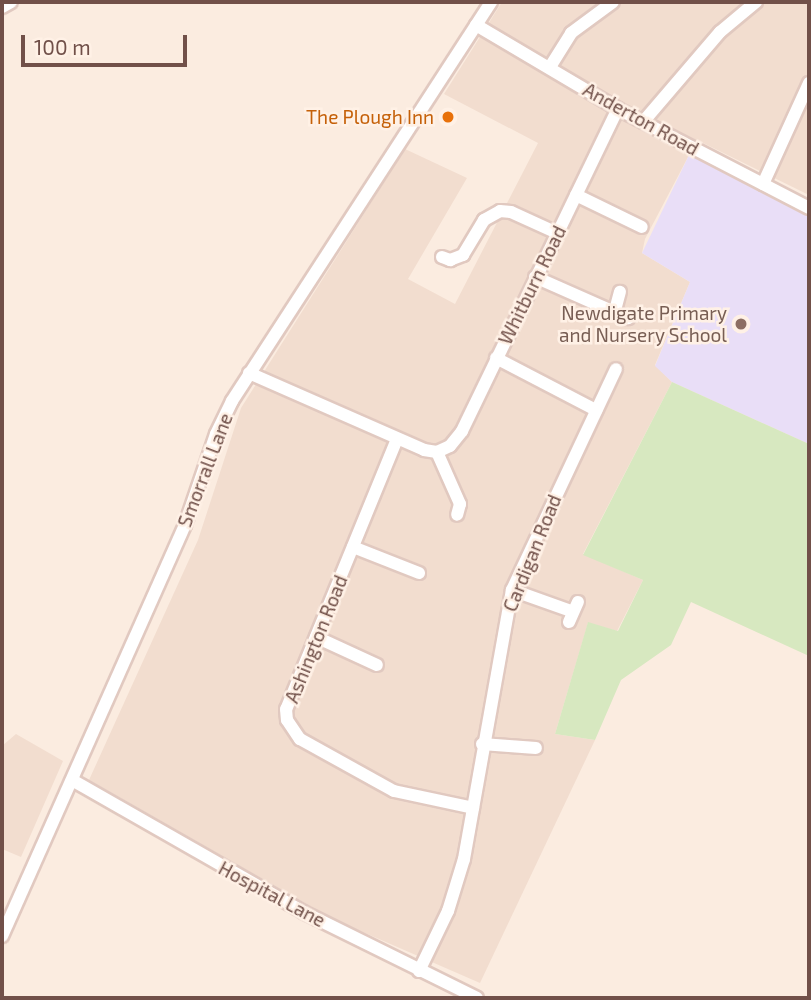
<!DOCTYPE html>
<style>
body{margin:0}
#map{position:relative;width:811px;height:1000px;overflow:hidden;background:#fbece0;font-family:"Exo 2",sans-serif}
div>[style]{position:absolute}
.residential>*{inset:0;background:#f2ddcf}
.education>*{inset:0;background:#e9def7}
.green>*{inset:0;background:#d7e8c0}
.roads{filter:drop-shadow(2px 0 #e1c9c0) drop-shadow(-2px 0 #e1c9c0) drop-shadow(0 2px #e1c9c0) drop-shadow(0 -2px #e1c9c0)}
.minor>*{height:12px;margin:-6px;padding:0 6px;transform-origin:6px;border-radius:6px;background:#fff}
.dots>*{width:19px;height:19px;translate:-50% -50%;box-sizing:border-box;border:4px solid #fff1e6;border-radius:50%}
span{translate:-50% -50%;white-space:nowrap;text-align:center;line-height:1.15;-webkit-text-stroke:5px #fff1e6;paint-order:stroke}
.food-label{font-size:19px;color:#c56008}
.right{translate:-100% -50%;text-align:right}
.street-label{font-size:19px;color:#715049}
.education-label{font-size:19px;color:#785e54}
.frame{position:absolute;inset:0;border:4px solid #715049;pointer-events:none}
.scale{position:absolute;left:21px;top:35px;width:166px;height:32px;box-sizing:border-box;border:4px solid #715049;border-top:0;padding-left:9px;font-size:21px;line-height:24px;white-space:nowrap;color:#715049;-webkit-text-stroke:5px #fff1e6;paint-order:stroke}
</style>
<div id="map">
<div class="residential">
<div style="clip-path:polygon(502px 2px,809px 2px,809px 195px,697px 140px,645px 239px,642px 253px,690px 282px,655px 365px,672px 382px,583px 554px,643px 580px,617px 631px,588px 623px,555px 734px,595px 740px,480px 983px,333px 919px,89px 780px,198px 540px,241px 408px,405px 149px,467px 178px,408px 279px,455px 304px,538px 143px,444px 94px)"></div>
<div style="clip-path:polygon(16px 734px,63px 761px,21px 857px,2px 849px,2px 746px)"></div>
</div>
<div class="education">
<div style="clip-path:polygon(689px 155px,809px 216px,809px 444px,672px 382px,655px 366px,690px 282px,642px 253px)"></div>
</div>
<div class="green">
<div style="clip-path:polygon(672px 382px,809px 444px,809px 656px,691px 602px,671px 645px,621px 680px,595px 740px,555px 734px,588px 622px,618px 631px,643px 580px,583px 555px)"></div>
</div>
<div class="roads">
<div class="minor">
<div style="left:2px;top:7px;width:10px;rotate:-29deg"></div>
<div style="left:476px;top:25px;width:165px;rotate:30.6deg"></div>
<div style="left:618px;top:109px;width:215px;rotate:27.4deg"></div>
<div style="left:550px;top:67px;width:40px;rotate:-58deg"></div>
<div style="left:571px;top:33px;width:52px;rotate:-36.4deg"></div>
<div style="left:643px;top:122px;width:118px;rotate:-49.5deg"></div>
<div style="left:720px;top:32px;width:47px;rotate:-39.8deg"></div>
<div style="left:763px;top:184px;width:111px;rotate:-65.5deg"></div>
<div style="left:576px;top:195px;width:73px;rotate:25.9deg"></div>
<div style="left:442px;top:257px;width:9px;rotate:21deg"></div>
<div style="left:450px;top:260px;width:14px;rotate:-21deg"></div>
<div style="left:463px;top:255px;width:41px;rotate:-59deg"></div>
<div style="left:484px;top:220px;width:18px;rotate:-29deg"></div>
<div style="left:500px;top:211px;width:11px;rotate:5deg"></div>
<div style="left:511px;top:212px;width:51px;rotate:24.5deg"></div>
<div style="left:535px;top:277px;width:102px;rotate:23.8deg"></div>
<div style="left:614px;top:314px;width:23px;rotate:-75deg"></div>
<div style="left:496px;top:358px;width:113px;rotate:27.5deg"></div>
<div style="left:249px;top:373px;width:191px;rotate:23.7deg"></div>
<div style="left:424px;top:450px;width:13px;rotate:9deg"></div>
<div style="left:437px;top:452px;width:14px;rotate:-25deg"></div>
<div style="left:450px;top:446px;width:19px;rotate:-51deg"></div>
<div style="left:462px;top:431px;width:358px;rotate:-64.2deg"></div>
<div style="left:397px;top:439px;width:292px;rotate:112.3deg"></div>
<div style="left:286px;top:709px;width:11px;rotate:85deg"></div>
<div style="left:287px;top:720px;width:23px;rotate:56deg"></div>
<div style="left:300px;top:739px;width:107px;rotate:29deg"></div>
<div style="left:394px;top:791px;width:81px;rotate:12.1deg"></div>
<div style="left:437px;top:452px;width:57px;rotate:66.1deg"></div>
<div style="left:460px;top:504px;width:11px;rotate:105deg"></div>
<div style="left:353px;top:547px;width:71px;rotate:21.5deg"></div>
<div style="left:512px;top:590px;width:63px;rotate:19.6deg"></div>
<div style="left:569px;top:622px;width:22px;rotate:-66deg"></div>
<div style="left:316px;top:637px;width:67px;rotate:24.7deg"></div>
<div style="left:482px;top:744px;width:54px;rotate:4.2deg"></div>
<div style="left:72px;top:780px;width:266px;rotate:29.7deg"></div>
<div style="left:303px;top:912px;width:194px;rotate:26.3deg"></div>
<div style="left:2px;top:936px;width:450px;rotate:-66deg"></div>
<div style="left:185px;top:525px;width:96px;rotate:-71.2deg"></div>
<div style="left:216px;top:434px;width:37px;rotate:-64deg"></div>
<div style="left:232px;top:401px;width:476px;rotate:-57deg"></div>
<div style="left:419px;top:971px;width:67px;rotate:-64.2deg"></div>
<div style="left:448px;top:911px;width:54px;rotate:-72.9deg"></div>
<div style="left:464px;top:859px;width:273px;rotate:-79.9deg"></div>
<div style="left:512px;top:590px;width:244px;rotate:-64.8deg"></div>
</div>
</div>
<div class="dots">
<div style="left:448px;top:117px;background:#e8710a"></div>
<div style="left:741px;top:324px;background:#8d6e63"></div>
</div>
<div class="food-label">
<span class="right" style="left:434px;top:117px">The Plough Inn</span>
</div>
<div class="street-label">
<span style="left:641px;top:119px;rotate:29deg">Anderton Road</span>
<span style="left:532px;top:285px;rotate:-64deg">Whitburn Road</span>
<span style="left:205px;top:470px;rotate:-69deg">Smorrall Lane</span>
<span style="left:532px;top:553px;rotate:-68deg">Cardigan Road</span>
<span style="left:316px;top:639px;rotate:-68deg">Ashington Road</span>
<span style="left:272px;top:894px;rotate:28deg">Hospital Lane</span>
</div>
<div class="education-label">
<span class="right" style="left:727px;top:324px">Newdigate Primary<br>and Nursery School</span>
</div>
<div class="frame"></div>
<div class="scale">100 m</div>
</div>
